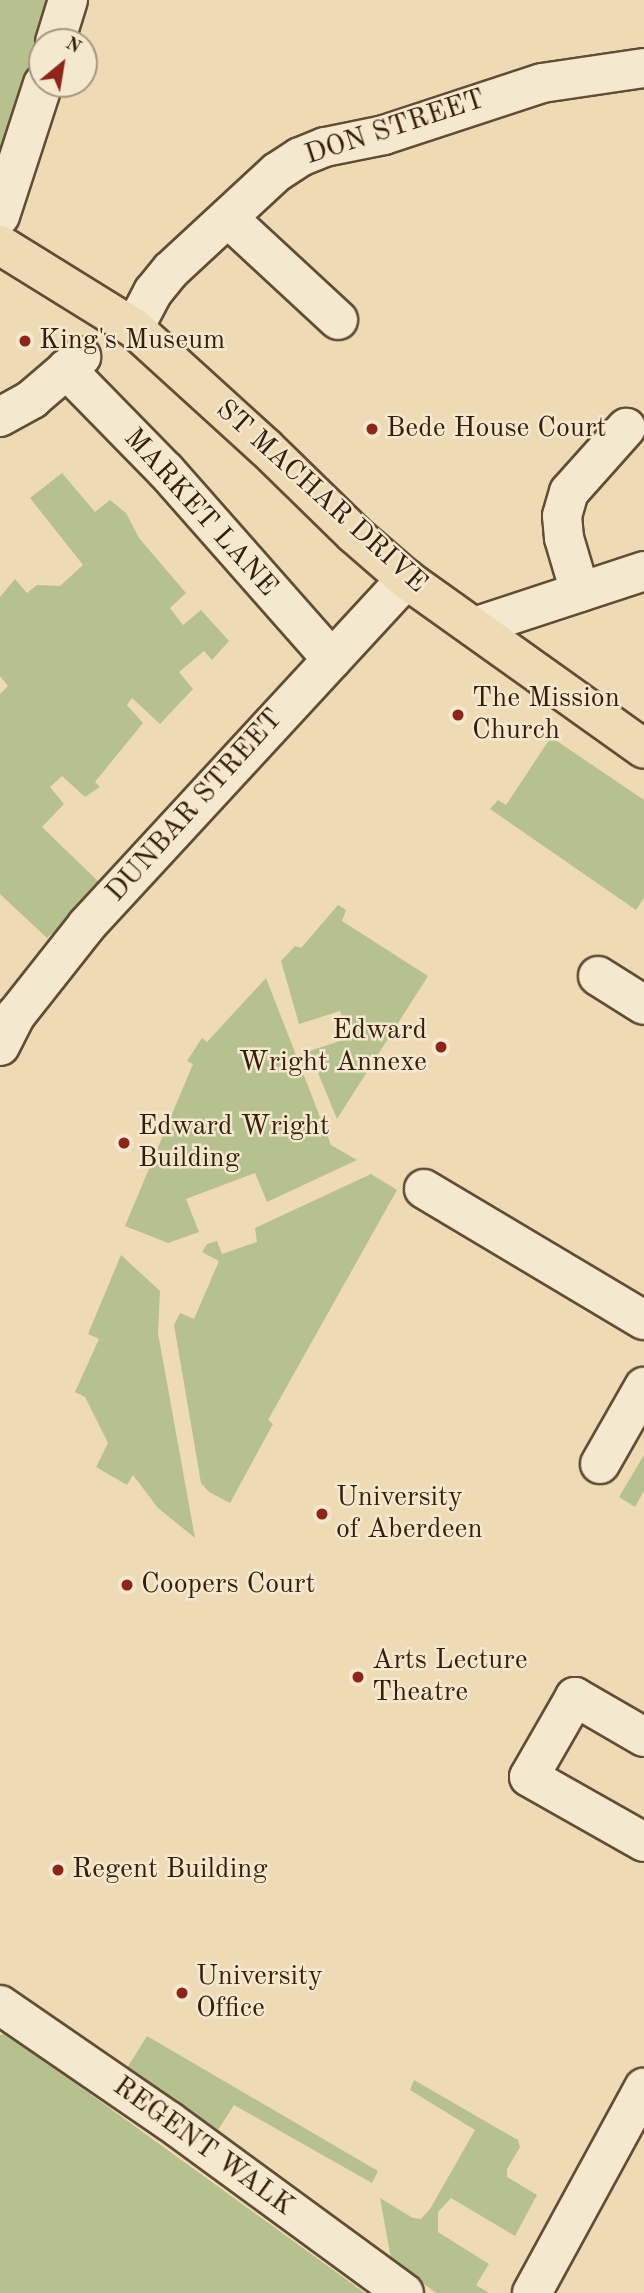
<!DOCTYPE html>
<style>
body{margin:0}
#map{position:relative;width:644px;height:2293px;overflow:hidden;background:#eedbb5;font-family:"Old Standard TT",serif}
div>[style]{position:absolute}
.green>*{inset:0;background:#b6c18f}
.roads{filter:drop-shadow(2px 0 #634c34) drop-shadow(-2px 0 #634c34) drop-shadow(0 2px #634c34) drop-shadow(0 -2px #634c34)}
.minor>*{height:38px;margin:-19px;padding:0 19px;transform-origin:19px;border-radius:19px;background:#f4e8cf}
.major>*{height:38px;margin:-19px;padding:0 19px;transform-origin:19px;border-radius:19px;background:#eedbb5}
.dots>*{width:19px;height:19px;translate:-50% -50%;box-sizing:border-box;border:4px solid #f4e8cf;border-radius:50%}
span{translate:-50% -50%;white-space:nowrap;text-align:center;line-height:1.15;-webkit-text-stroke:5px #f4e8cf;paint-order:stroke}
.street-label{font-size:28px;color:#351d09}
.poi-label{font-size:28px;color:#351d09}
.left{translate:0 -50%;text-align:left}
.right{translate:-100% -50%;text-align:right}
.north{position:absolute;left:28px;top:28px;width:70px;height:70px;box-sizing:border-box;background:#f4e8cf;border:2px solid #a89780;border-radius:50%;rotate:30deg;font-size:19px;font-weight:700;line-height:28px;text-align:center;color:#351d09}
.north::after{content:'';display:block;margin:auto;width:24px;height:32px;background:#8f2418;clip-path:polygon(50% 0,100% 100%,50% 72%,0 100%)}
</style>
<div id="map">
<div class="green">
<div style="clip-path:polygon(0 0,51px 0,0 172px)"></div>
<div style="clip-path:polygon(62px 473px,95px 512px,110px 500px,126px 513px,139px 538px,186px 593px,170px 608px,183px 625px,201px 610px,229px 641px,212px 660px,204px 651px,179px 672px,193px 689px,160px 724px,132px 698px,127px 705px,143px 723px,95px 782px,100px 787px,85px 797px,62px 776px,50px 787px,64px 804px,42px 827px,103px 886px,47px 938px,0 894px,0 694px,8px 686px,0 676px,0 597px,15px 579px,27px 593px,37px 585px,60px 586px,83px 565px,30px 498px)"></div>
<div style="clip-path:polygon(551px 737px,644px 800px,644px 898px,636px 910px,490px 809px,498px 800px,506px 805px)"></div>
<div style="clip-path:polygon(338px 905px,346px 910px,342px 921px,428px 976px,337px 1119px,309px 1051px,349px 1038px,340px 1011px,299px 1024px,281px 961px,295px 946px,301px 948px)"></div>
<div style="clip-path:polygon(266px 978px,331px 1145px,357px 1160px,267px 1202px,255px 1173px,186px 1199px,199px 1232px,168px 1243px,125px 1226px,193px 1064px,187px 1061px,202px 1038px,207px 1042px)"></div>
<div style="clip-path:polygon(371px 1174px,397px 1190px,268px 1420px,273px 1424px,230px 1503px,209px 1492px,201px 1483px,174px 1325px,180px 1313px,194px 1319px,219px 1261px,202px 1252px,207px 1244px,217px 1241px,222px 1254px,257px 1242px,255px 1228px)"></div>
<div style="clip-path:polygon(121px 1255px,160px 1291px,158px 1333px,195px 1538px,158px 1508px,133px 1475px,127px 1485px,96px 1467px,108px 1443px,85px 1397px,75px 1392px,99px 1339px,88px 1334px)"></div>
<div style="clip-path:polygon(644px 1455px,644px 1491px,635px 1507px,619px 1497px)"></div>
<div style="clip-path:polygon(6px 2033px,365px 2293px,0 2293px,0 2035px)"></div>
<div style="clip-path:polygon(147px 2036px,378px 2171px,372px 2183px,234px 2105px,218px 2130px,127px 2068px)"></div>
<div style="clip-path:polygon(414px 2080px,518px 2140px,520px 2147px,507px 2169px,507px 2177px,537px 2195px,515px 2236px,451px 2198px,438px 2212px,438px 2232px,489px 2264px,476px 2285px,489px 2293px,436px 2293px,391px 2259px,380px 2198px,413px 2218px,421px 2219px,430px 2209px,475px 2130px,410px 2090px)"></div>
</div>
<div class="roads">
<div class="minor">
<div style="left:55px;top:42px;width:44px;rotate:-72.8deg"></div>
<div style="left:0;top:216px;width:139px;rotate:-72deg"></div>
<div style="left:228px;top:218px;width:150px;rotate:42.8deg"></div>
<div style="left:134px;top:328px;width:41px;rotate:-62.2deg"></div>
<div style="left:153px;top:292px;width:28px;rotate:-51deg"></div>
<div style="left:171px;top:270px;width:144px;rotate:-42.8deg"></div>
<div style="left:277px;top:172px;width:27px;rotate:-33deg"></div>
<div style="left:300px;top:157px;width:27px;rotate:-22deg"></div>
<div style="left:325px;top:147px;width:60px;rotate:-11.5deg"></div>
<div style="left:384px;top:135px;width:166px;rotate:-18.2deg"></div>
<div style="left:542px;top:83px;width:103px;rotate:-8.4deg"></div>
<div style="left:66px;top:369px;width:143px;rotate:45.6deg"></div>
<div style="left:166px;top:471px;width:251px;rotate:48.6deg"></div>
<div style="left:0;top:417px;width:37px;rotate:-29deg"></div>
<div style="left:32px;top:399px;width:65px;rotate:-40.6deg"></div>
<div style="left:580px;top:592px;width:56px;rotate:-106.5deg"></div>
<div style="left:564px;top:538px;width:22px;rotate:-95deg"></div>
<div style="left:562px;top:516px;width:25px;rotate:-74deg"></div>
<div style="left:569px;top:492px;width:86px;rotate:-48.3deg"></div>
<div style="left:474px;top:627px;width:179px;rotate:-18.2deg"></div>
<div style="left:598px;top:976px;width:54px;rotate:32.2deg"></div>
<div style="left:0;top:1046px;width:35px;rotate:-63deg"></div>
<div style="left:16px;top:1015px;width:115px;rotate:-51.7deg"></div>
<div style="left:87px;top:925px;width:471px;rotate:-47.3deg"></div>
<div style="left:424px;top:1189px;width:256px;rotate:30.8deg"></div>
<div style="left:600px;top:1464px;width:89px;rotate:-60.3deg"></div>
<div style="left:644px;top:1737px;width:80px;rotate:-149.9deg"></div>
<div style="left:575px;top:1697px;width:92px;rotate:119.9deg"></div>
<div style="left:529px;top:1777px;width:132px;rotate:29.5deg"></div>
<div style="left:0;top:2005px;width:205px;rotate:34.5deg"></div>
<div style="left:169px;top:2121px;width:291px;rotate:36.2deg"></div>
<div style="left:532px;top:2293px;width:234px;rotate:-61.4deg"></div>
</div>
<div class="major">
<div style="left:0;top:245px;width:158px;rotate:31.8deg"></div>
<div style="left:134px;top:328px;width:177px;rotate:42.3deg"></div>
<div style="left:265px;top:447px;width:124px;rotate:44.3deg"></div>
<div style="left:354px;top:534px;width:69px;rotate:40.9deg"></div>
<div style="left:406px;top:579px;width:292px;rotate:35.5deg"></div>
</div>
</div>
<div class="dots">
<div style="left:25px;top:341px;background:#8f2418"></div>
<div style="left:372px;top:429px;background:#8f2418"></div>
<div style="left:458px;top:715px;background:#8f2418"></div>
<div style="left:441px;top:1047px;background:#8f2418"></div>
<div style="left:124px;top:1143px;background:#8f2418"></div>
<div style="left:322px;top:1514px;background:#8f2418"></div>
<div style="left:127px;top:1585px;background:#8f2418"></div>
<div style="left:358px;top:1677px;background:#8f2418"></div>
<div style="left:58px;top:1870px;background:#8f2418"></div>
<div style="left:182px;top:1993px;background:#8f2418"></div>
</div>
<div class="street-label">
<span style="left:395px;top:128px;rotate:-18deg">DON STREET</span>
<span style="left:321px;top:497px;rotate:42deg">ST MACHAR DRIVE</span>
<span style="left:200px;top:513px;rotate:48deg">MARKET LANE</span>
<span style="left:195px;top:806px;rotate:-48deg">DUNBAR STREET</span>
<span style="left:203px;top:2147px;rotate:36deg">REGENT WALK</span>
</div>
<div class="poi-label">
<span class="left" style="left:39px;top:341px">King's Museum</span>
<span class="left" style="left:386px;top:429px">Bede House Court</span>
<span class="left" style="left:472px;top:715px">The Mission<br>Church</span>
<span class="right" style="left:427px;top:1047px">Edward<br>Wright Annexe</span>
<span class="left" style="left:138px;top:1143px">Edward Wright<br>Building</span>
<span class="left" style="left:336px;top:1514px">University<br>of Aberdeen</span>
<span class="left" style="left:141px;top:1585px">Coopers Court</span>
<span class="left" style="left:372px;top:1677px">Arts Lecture<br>Theatre</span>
<span class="left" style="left:72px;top:1870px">Regent Building</span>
<span class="left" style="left:196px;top:1993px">University<br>Office</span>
</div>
<div class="north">N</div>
</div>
